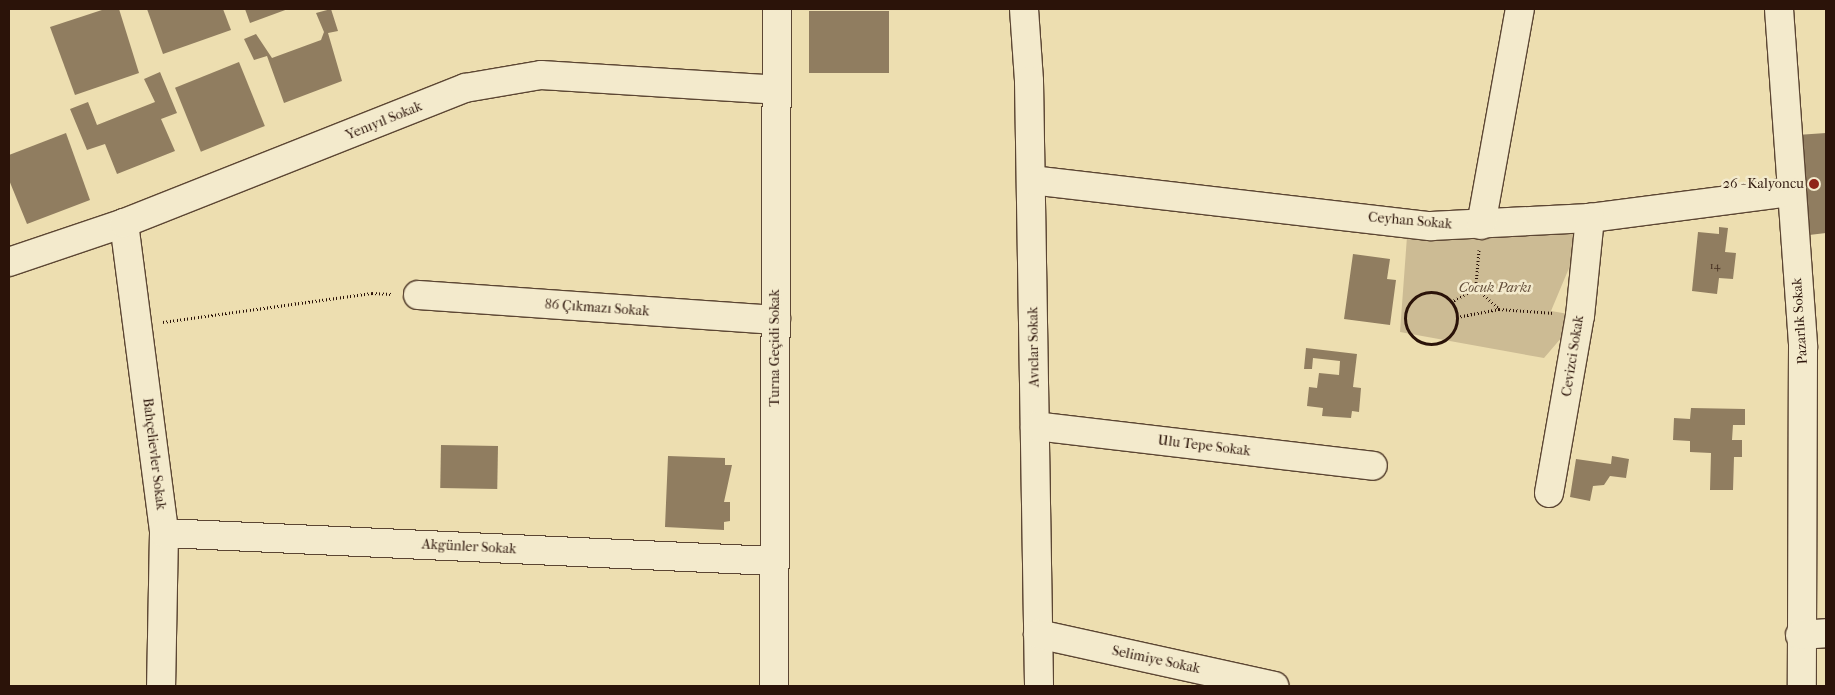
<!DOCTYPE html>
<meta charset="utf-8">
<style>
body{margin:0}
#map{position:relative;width:1835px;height:695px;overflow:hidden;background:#eddeb0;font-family:"IM FELL French Canon",serif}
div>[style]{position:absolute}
.green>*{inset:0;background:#ccbb94}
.building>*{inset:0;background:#907d60;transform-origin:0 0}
.path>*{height:3px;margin-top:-1.5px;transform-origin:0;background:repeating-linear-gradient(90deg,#2b1309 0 1px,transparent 0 3.5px)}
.path>.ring{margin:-1.5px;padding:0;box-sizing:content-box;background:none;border:3px solid #2b1309;border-radius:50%}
.roads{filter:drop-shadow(1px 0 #5c4633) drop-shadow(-1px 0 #5c4633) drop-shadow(0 1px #5c4633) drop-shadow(0 -1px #5c4633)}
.street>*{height:28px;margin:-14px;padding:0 14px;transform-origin:14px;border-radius:14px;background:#f3eacc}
.dots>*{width:14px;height:14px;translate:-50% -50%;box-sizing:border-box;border:2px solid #f3eacc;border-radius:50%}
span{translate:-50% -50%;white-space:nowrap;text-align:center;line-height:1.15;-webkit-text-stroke:5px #f3eacc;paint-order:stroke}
.number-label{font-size:11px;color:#442e1f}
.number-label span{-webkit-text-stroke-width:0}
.street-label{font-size:14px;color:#2b1309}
.poi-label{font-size:14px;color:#2b1309}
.right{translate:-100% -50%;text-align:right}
.park-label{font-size:14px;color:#634e3a;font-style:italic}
.frame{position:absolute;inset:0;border:10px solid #2b1309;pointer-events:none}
</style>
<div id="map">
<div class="green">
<div style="clip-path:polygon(1590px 218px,1551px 311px,1580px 316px,1544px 358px,1400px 332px,1408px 223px)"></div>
</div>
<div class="building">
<div style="clip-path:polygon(105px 9px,119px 9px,139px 73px,75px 95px,50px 27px)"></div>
<div style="clip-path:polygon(147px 9px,223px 9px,231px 30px,163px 54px)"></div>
<div style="clip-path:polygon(245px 9px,288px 9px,250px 23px)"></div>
<div style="clip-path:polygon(331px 9px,338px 31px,328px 33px,342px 81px,284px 103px,267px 56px,254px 60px,244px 39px,256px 34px,272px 58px,321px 40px,324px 32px,316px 13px)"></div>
<div style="left:809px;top:11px;width:80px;height:62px"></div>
<div style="left:239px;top:62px;width:69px;height:69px;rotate:68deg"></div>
<div style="clip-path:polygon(160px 72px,177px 113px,161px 119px,175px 151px,117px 174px,105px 144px,87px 150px,70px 109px,88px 102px,97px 125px,155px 102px,144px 79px)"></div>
<div style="clip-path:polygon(66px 133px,90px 200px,27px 224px,9px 180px,9px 155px)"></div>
<div style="clip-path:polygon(1826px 133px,1826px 233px,1809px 235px,1797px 135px)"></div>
<div style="clip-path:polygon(1719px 227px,1728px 228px,1725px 252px,1736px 253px,1733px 279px,1719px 278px,1717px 294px,1692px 291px,1698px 232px,1719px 234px)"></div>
<div style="clip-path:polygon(1353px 254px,1390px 259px,1387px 279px,1396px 280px,1390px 325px,1344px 319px)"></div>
<div style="clip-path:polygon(1306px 348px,1357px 354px,1353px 387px,1361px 388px,1359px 412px,1352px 411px,1351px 418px,1322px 416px,1323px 408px,1307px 406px,1309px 387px,1317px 388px,1319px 373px,1339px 375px,1340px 361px,1313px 358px,1312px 369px,1304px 369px)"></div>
<div style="clip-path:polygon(1691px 408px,1745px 409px,1745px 425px,1733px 425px,1732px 440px,1742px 440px,1742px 457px,1734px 457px,1733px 490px,1710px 490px,1711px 453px,1690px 452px,1690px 441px,1673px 440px,1674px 418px,1690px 419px)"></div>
<div style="left:441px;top:445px;width:57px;height:43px;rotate:1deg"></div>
<div style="clip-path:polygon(668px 456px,725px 458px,725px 465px,732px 465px,724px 502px,730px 502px,730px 521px,724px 522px,724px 530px,665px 527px)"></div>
<div style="clip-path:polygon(1612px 456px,1629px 459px,1626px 478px,1610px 476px,1604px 485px,1593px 486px,1590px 501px,1570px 497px,1576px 459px,1611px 464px)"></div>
</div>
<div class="path">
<div style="left:1479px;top:250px;width:38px;rotate:95deg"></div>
<div style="left:1476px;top:288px;width:31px;rotate:42deg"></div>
<div style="left:1499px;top:309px;width:55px;rotate:4.2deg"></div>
<div class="ring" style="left:1405px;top:292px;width:49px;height:49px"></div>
<div style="left:1451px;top:302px;width:29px;rotate:-29deg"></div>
<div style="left:1457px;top:317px;width:43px;rotate:-10.8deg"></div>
<div style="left:163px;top:322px;width:211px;rotate:-7.9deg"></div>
<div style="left:372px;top:293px;width:20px;rotate:3deg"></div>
</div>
<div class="roads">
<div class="street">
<div style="left:1024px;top:9px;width:72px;rotate:86deg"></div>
<div style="left:1029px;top:81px;width:605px;rotate:89.05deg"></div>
<div style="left:1779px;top:9px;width:339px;rotate:85.9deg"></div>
<div style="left:1803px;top:347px;width:339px;rotate:90.2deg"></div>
<div style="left:1031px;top:180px;width:403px;rotate:6.6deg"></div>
<div style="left:1431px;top:226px;width:159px;rotate:-2.9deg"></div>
<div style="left:1590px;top:218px;width:201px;rotate:-7.4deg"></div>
<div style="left:124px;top:223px;width:313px;rotate:82.6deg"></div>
<div style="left:164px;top:533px;width:153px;rotate:91.1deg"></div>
<div style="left:1481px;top:225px;width:219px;rotate:-79.8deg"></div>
<div style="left:9px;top:262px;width:121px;rotate:-18.7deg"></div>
<div style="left:124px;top:223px;width:367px;rotate:-21.6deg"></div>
<div style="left:465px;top:88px;width:77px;rotate:-9.7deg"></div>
<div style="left:541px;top:75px;width:236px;rotate:3.6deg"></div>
<div style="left:418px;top:295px;width:359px;rotate:4deg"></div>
<div style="left:1035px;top:426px;width:340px;rotate:6.7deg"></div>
<div style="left:1549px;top:493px;width:180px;rotate:-80.1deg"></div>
<div style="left:1580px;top:316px;width:99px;rotate:-84.2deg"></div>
<div style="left:164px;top:533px;width:611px;rotate:2.63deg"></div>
<div style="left:1038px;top:634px;width:242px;rotate:12.4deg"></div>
<div style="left:1800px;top:635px;width:26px;rotate:-4deg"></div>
<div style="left:774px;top:686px;width:677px;rotate:-89.75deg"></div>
</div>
</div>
<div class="dots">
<div style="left:1814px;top:184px;background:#8f2418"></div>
</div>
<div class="number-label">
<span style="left:1715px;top:266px">14</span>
</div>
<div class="street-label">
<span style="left:384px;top:121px;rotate:-22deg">Yenıyıl Sokak</span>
<span style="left:1410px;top:221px;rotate:5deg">Ceyhan Sokak</span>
<span style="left:597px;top:308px;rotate:4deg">86 Çıkmazı Sokak</span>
<span style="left:1800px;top:321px;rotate:-94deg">Pazarlık Sokak</span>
<span style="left:1034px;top:347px;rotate:-91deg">Avıclar Sokak</span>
<span style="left:775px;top:348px;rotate:-90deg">Turna Geçidi Sokak</span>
<span style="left:1573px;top:356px;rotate:-81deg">Cevizci Sokak</span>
<span style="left:1204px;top:446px;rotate:7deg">Ulu Tepe Sokak</span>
<span style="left:154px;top:454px;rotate:83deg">Bahçelievler Sokak</span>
<span style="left:469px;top:547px;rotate:3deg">Akgünler Sokak</span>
<span style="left:1156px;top:660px;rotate:12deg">Selimiye Sokak</span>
</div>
<div class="poi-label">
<span class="right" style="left:1804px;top:184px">26 - Kalyoncu</span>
</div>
<div class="park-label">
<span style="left:1495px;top:288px">Cocuk Parkı</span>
</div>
<div class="frame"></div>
</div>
